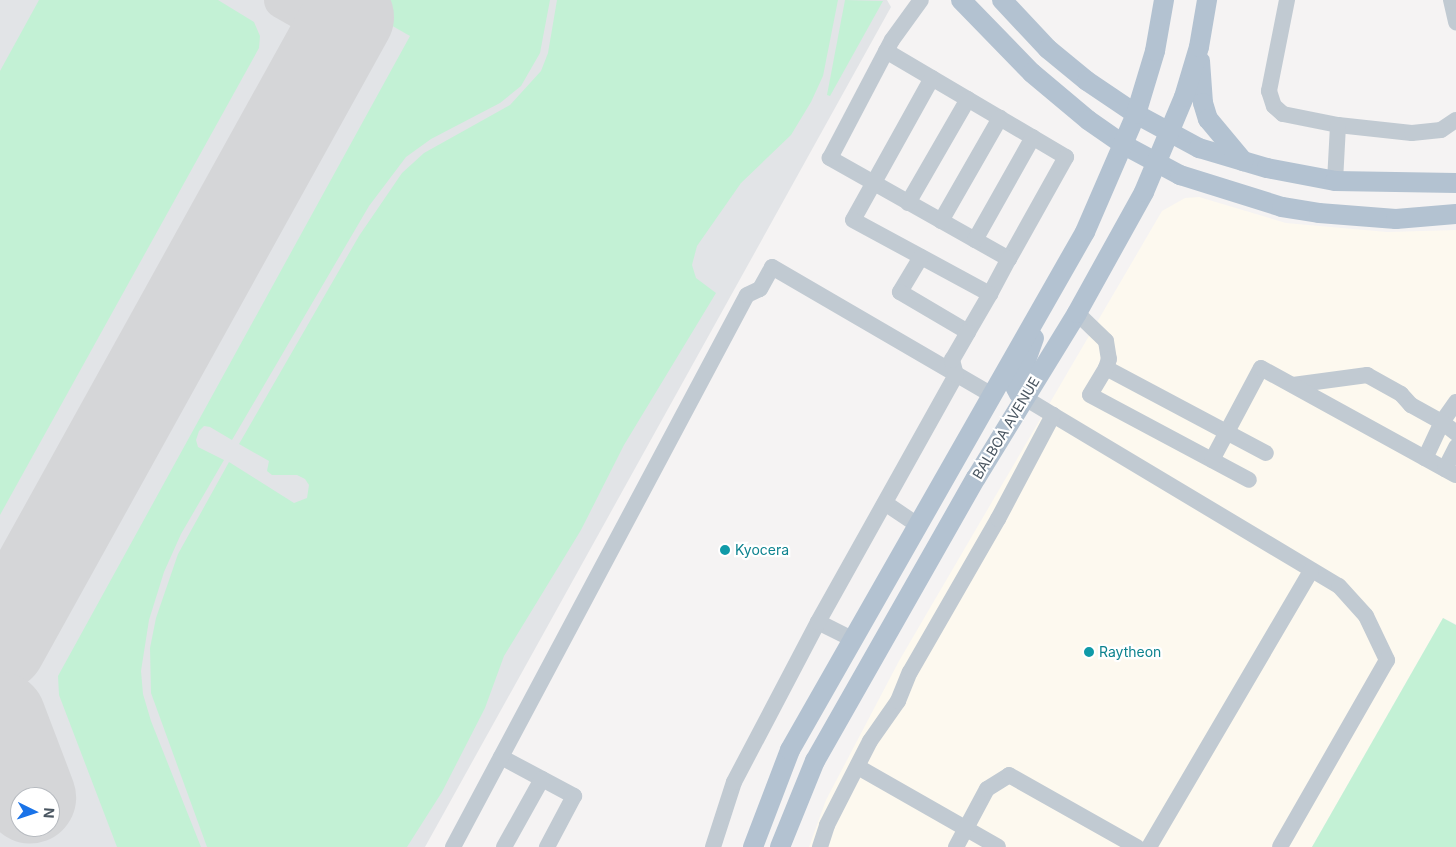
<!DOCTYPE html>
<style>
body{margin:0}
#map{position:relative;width:1456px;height:847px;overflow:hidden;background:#f5f3f3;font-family:Inter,sans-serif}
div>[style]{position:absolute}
.commercial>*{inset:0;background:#fdf9ef}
.airport>*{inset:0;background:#e2e4e7}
.green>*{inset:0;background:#c3f1d5}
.taxiway>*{height:38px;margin:-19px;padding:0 19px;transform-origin:19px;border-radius:19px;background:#d5d6d8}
.runway>*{height:92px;margin:-46px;padding:0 46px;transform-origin:46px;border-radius:46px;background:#d5d6d8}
.minor>*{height:16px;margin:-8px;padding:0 8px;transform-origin:8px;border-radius:8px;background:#c1cad2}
.major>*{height:20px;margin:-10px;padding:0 10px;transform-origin:10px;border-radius:10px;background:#b3c2d1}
.dots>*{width:14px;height:14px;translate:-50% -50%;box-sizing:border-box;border:2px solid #fff;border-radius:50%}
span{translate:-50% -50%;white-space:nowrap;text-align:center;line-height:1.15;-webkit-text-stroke:4.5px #fff;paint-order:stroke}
.street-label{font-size:14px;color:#4a5661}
.culture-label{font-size:14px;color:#0d838f}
.left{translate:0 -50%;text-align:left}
.north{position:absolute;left:10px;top:787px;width:50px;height:50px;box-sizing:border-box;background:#fff;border:1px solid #b7bbc0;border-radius:50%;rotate:94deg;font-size:14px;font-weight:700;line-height:20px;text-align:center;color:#4a5661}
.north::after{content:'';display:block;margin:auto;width:18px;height:22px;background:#1a73e8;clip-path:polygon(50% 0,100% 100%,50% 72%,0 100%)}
</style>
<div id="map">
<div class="commercial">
<div style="clip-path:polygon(1199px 197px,1286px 223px,1387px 232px,1456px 230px,1456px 624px,1443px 618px,1312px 847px,809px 847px,826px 800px,899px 661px,1162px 211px,1185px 198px)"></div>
</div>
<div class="airport">
<div style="clip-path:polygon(evenodd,0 0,887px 0,891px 7px,425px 847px,0 847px,0 0,20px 797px,50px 797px,50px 827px,20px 827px,20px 797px)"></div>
</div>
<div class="green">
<div style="clip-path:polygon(39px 0,218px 0,254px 22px,260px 36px,259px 48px,0 515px,0 71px)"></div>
<div style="clip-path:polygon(347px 0,550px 0,540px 53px,521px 86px,500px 103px,431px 139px,406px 157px,369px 206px,232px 440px,210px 427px,204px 426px,199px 431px,196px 440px,198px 447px,224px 460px,181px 534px,164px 572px,149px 620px,141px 671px,143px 694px,151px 721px,201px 847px,117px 847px,59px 695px,58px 676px,410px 36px)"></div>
<div style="clip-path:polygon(557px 0,838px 0,823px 76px,811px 102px,791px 135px,741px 183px,697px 246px,692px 265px,696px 278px,716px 293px,624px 445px,581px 530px,504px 656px,485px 708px,442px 792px,407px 847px,207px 847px,151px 693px,150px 648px,156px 618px,178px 554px,229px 462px,294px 503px,307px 498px,309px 485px,305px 479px,297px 475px,272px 475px,267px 471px,269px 461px,239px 444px,359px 236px,402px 173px,424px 153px,510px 105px,541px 71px,548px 53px)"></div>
<div style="clip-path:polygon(845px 0,883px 1px,830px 96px,827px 95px)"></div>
<div style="clip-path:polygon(1443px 618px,1456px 625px,1456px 847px,1312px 847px)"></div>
</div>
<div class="taxiway">
<div style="left:283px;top:0;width:65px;rotate:29.3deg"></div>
<div style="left:0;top:639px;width:34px;rotate:-56deg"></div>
</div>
<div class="runway">
<div style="left:0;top:645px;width:718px;rotate:-61.01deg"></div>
<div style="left:0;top:718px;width:85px;rotate:69.2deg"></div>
</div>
<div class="minor">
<div style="left:1287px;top:0;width:93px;rotate:101.2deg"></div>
<div style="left:1269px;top:91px;width:16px;rotate:72deg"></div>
<div style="left:1274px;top:106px;width:12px;rotate:42deg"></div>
<div style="left:1283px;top:114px;width:56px;rotate:11.3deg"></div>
<div style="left:1338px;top:125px;width:74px;rotate:6.2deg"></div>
<div style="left:1412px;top:133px;width:29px;rotate:-6deg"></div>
<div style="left:1441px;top:130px;width:18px;rotate:-34deg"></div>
<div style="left:1451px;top:0;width:23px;rotate:77deg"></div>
<div style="left:886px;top:51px;width:209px;rotate:30.5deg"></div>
<div style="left:1066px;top:157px;width:117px;rotate:119.2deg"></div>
<div style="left:1009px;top:259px;width:206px;rotate:-150.6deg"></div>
<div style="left:830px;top:158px;width:133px;rotate:-62.3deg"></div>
<div style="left:892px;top:40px;width:49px;rotate:-54.1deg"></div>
<div style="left:932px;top:78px;width:162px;rotate:119.1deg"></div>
<div style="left:853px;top:220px;width:156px;rotate:28.4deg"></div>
<div style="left:990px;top:294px;width:40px;rotate:-62deg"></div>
<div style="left:1335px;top:181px;width:56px;rotate:-86.9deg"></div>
<div style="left:908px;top:203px;width:120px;rotate:-60deg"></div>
<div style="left:941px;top:221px;width:119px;rotate:-60.2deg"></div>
<div style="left:975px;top:240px;width:118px;rotate:-60.6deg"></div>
<div style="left:921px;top:257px;width:41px;rotate:121deg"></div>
<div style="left:900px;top:292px;width:79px;rotate:30.5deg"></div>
<div style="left:968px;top:332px;width:44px;rotate:-59.9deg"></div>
<div style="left:1077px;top:313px;width:40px;rotate:44deg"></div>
<div style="left:1106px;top:341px;width:18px;rotate:81deg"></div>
<div style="left:1109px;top:359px;width:9px;rotate:108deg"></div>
<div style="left:1106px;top:368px;width:181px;rotate:28deg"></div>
<div style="left:1106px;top:368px;width:31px;rotate:121deg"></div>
<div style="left:1090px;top:395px;width:180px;rotate:28.1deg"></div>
<div style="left:1293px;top:385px;width:75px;rotate:-7.7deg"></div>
<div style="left:1367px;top:375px;width:39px;rotate:29deg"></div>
<div style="left:1401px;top:394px;width:15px;rotate:48deg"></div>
<div style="left:1411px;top:405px;width:35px;rotate:29deg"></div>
<div style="left:1442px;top:422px;width:40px;rotate:115deg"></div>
<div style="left:1456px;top:402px;width:24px;rotate:125deg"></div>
<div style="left:1442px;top:422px;width:18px;rotate:38deg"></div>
<div style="left:1053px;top:415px;width:333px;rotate:30.9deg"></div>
<div style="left:1339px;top:586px;width:40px;rotate:48deg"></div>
<div style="left:1366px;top:616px;width:49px;rotate:64.5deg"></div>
<div style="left:1387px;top:660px;width:215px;rotate:119.8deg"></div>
<div style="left:1212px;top:460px;width:104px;rotate:-62deg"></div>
<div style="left:1261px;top:368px;width:222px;rotate:28.8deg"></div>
<div style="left:1445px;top:469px;width:25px;rotate:-63deg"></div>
<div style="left:885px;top:503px;width:40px;rotate:34deg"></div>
<div style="left:818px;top:622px;width:40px;rotate:26.6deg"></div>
<div style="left:501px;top:757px;width:83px;rotate:28.1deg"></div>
<div style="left:574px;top:796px;width:58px;rotate:117.9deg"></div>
<div style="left:858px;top:767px;width:161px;rotate:29.7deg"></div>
<div style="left:453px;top:847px;width:625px;rotate:-61.96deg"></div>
<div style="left:747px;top:295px;width:14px;rotate:-25deg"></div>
<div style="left:760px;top:289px;width:25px;rotate:-61deg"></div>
<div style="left:772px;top:267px;width:255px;rotate:30.2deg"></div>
<div style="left:504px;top:847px;width:78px;rotate:-60.8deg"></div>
<div style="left:713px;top:847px;width:68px;rotate:-72.1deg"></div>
<div style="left:734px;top:782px;width:181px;rotate:-62.3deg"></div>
<div style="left:818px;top:622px;width:283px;rotate:-60.8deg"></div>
<div style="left:956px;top:375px;width:16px;rotate:-105deg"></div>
<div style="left:952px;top:360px;width:32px;rotate:-60deg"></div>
<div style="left:820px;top:847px;width:23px;rotate:-72deg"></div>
<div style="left:827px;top:825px;width:94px;rotate:-62.9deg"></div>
<div style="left:870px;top:741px;width:49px;rotate:-55deg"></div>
<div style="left:898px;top:701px;width:31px;rotate:-68deg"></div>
<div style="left:910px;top:672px;width:177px;rotate:-60.1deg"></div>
<div style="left:998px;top:519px;width:118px;rotate:-62.1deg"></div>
<div style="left:1053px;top:415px;width:35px;rotate:-149deg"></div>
<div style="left:956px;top:847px;width:66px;rotate:-61.9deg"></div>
<div style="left:987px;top:789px;width:26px;rotate:-32deg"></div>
<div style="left:1009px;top:775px;width:147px;rotate:29.4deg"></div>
<div style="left:1149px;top:847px;width:320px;rotate:-59.6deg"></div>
</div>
<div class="major">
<div style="left:961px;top:0;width:102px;rotate:45.8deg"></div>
<div style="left:1032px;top:73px;width:73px;rotate:40deg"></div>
<div style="left:1088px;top:120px;width:44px;rotate:34.8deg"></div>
<div style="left:1124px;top:145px;width:64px;rotate:28.2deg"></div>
<div style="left:1180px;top:175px;width:107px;rotate:17.4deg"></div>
<div style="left:1282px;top:207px;width:37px;rotate:9deg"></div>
<div style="left:1319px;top:213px;width:77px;rotate:4.5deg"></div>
<div style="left:1396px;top:219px;width:60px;rotate:-4.8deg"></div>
<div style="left:1002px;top:0;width:67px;rotate:46.8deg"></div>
<div style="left:1048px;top:49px;width:50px;rotate:39.4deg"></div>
<div style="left:1087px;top:81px;width:59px;rotate:34deg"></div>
<div style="left:1136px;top:114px;width:72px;rotate:28.4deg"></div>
<div style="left:1199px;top:148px;width:71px;rotate:16.4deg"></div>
<div style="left:1267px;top:168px;width:69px;rotate:10.8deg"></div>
<div style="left:1335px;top:181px;width:121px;rotate:0.9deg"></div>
<div style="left:1200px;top:61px;width:42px;rotate:85.9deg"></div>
<div style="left:1203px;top:103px;width:17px;rotate:73deg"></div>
<div style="left:1208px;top:119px;width:55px;rotate:50.2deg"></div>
<div style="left:1019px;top:394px;width:7px;rotate:-117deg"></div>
<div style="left:1016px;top:388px;width:53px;rotate:-70.2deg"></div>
<div style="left:753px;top:847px;width:104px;rotate:-69.1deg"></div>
<div style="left:790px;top:750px;width:596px;rotate:-60.34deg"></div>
<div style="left:1085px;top:232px;width:129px;rotate:-66.6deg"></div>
<div style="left:1136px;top:114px;width:66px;rotate:-73.2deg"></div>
<div style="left:1155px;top:51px;width:52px;rotate:-80deg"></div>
<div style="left:780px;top:847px;width:93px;rotate:-67.9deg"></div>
<div style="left:815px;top:761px;width:326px;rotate:-60.4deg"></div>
<div style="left:976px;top:478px;width:193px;rotate:-58.5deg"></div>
<div style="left:1077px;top:313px;width:138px;rotate:-61deg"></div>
<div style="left:1144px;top:192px;width:103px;rotate:-67.2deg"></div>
<div style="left:1184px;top:97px;width:52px;rotate:-73.3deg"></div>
<div style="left:1199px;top:47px;width:48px;rotate:-80.3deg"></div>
</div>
<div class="dots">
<div style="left:725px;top:550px;background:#0f9aa8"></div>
<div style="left:1089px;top:652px;background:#0f9aa8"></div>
</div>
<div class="street-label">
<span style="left:1006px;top:428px;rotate:-59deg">BALBOA AVENUE</span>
</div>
<div class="culture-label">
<span class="left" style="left:735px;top:550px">Kyocera</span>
<span class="left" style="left:1099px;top:652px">Raytheon</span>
</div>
<div class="north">N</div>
</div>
